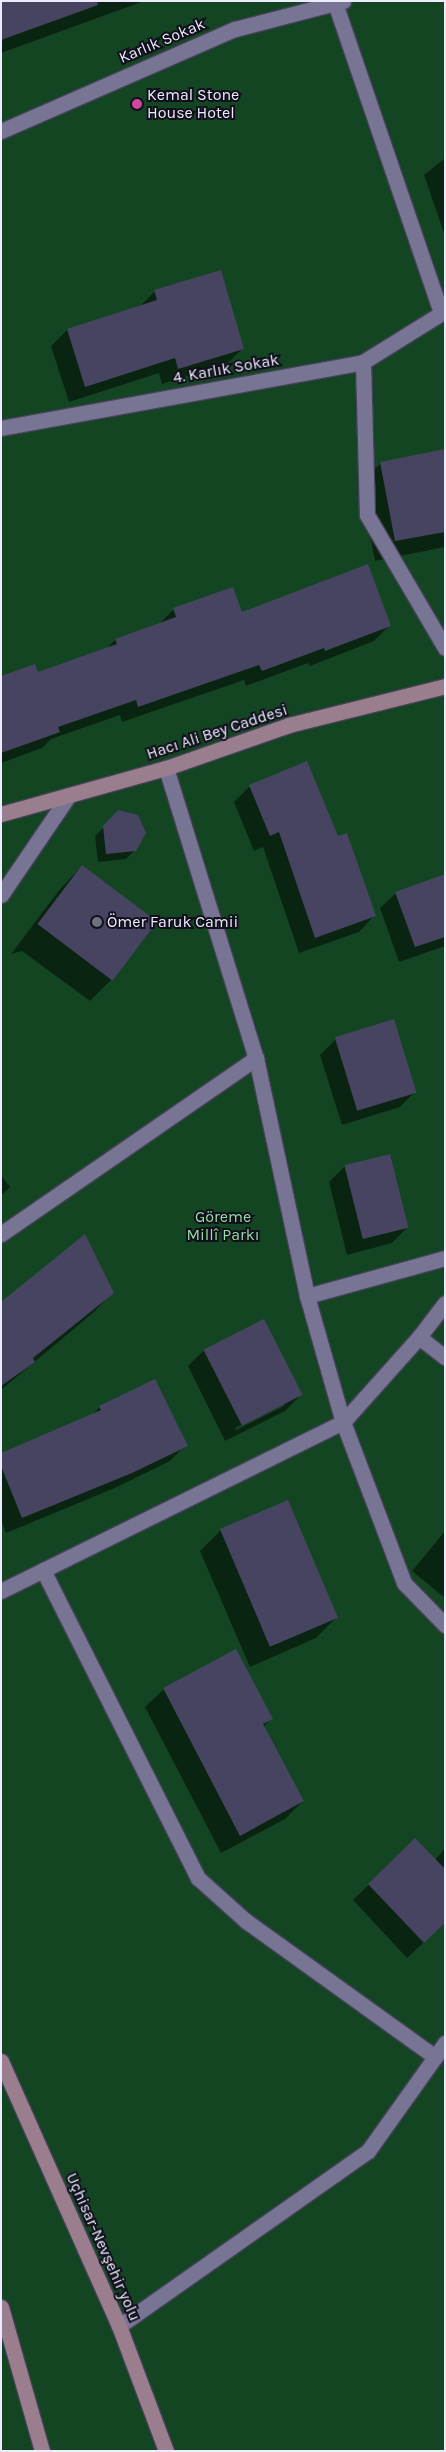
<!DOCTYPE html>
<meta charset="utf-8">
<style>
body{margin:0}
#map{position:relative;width:446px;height:2452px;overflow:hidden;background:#27243e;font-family:Karla,sans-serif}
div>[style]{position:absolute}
.green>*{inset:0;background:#144523;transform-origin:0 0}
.shadow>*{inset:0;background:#0007}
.building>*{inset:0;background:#474461;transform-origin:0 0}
.roads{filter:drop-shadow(1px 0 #454258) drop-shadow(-1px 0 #454258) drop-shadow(0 1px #454258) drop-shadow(0 -1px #454258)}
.street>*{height:15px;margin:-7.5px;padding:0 7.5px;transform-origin:7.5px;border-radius:7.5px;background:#777494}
.secondary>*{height:15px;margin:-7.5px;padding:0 7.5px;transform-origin:7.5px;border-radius:7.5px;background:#9a7e8e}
.dots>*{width:14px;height:14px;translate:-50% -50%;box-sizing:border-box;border:2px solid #100f1b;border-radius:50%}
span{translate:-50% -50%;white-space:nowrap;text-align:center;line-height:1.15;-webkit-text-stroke:4px #100f1b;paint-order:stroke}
.street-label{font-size:16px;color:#edecfe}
.poi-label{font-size:16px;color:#edecfe}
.left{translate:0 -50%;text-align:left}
.park-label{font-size:16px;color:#93dfa4}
.frame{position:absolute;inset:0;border:2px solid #edecfe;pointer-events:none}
</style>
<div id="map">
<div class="green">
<div style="left:1px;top:1px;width:444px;height:2450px"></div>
</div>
<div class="shadow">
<div style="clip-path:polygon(1px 1px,144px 1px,1px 53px)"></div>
<div style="clip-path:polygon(445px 158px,445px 236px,424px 175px)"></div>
<div style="clip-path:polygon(155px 291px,243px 348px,227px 364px,162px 384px,159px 373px,69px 402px,51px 346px,67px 330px,139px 307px)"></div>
<div style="clip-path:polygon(445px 450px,445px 547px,375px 561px,360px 483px,381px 463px)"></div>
<div style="clip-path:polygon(174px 609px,390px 625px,374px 641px,310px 666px,308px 663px,246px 686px,244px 680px,122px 722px,120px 715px,51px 739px,42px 748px,1px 763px,1px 677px,38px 673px,106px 649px,115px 640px,158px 625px)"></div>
<div style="clip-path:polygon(250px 786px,337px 838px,374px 916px,359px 932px,299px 953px,263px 847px,254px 851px,234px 802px)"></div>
<div style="clip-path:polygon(119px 812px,135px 850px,126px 859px,98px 862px,95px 836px)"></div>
<div style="clip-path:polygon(82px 866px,155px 921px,112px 979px,90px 1001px,22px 951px,11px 954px,60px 889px)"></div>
<div style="clip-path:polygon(445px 875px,445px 946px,399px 962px,380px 908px,396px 893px)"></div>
<div style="clip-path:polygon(336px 1039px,416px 1091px,400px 1107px,342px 1125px,320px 1055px)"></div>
<div style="clip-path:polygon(345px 1166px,408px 1227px,392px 1243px,347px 1255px,329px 1182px)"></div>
<div style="clip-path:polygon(1px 1175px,10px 1187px,1px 1196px)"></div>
<div style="clip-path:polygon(112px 1293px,94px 1312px,1px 1390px,1px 1304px)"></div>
<div style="clip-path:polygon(evenodd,204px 1350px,301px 1395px,285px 1411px,225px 1441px,188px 1366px,204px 1350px,284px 1403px,284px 1406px,236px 1430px,235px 1428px,284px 1403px)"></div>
<div style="clip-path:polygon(100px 1407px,186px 1445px,170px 1461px,115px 1488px,6px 1533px,1px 1520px,1px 1454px,91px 1416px)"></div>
<div style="clip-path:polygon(287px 1502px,336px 1618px,316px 1638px,250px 1667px,200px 1551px,220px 1531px)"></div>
<div style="clip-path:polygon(445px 1531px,445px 1598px,412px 1571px)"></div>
<div style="clip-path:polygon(164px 1689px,272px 1718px,263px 1727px,303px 1801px,285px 1819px,221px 1853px,145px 1707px)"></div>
<div style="clip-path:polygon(415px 1840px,435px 1860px,445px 1848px,445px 1923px,407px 1958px,353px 1900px)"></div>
</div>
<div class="building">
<div style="clip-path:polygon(1px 1px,97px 1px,98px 5px,1px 40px)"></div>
<div style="clip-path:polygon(221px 270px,244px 349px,178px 369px,175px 358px,85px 387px,67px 329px,157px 300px,154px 290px)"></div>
<div style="clip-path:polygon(445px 449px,445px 532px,395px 541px,380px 462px)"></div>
<div style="clip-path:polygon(368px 564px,391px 626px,325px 651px,324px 648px,262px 671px,259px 665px,138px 707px,136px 700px,58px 727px,60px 732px,1px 753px,1px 676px,35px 664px,38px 672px,117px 644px,115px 639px,176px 617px,173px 608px,233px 587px,242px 612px)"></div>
<div style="clip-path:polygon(307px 761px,338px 836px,347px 833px,376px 916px,315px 938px,279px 832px,270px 836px,249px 785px)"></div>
<div style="clip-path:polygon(118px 810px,138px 815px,146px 833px,136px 851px,106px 854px,103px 826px)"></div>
<div style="left:82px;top:865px;width:94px;height:74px;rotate:37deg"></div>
<div style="clip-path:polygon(445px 874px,445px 937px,415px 947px,395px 892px)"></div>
<div style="left:394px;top:1019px;width:77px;height:62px;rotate:73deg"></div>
<div style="left:390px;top:1154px;width:76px;height:47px;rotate:76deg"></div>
<div style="clip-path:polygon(85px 1234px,114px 1293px,33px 1358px,35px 1362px,1px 1386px,1px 1302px)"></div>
<div style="left:264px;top:1319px;width:85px;height:68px;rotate:63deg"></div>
<div style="clip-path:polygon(155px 1379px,188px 1446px,132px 1473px,22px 1518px,1px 1466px,1px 1453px,101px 1410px,99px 1406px)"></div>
<div style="left:288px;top:1500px;width:128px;height:74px;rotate:67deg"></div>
<div style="clip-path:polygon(236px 1649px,273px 1719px,263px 1724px,304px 1801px,240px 1836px,163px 1688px)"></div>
<div style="clip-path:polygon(415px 1838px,445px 1869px,445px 1923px,424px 1943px,368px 1884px)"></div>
</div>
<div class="roads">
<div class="street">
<div style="left:335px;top:3px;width:328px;rotate:71.1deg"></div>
<div style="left:1px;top:131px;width:255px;rotate:-23.6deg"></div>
<div style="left:235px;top:29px;width:112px;rotate:-14.5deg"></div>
<div style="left:363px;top:362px;width:153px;rotate:88.5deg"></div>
<div style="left:367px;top:515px;width:154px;rotate:59.6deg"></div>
<div style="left:1px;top:428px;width:368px;rotate:-10.3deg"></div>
<div style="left:363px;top:362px;width:97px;rotate:-31.9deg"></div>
<div style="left:166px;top:768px;width:304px;rotate:72.8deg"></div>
<div style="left:256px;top:1058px;width:243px;rotate:77.9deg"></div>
<div style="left:307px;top:1296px;width:131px;rotate:74.1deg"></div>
<div style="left:343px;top:1422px;width:172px;rotate:69.2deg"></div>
<div style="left:404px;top:1583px;width:59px;rotate:45.7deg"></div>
<div style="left:1px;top:895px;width:121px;rotate:-55.8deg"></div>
<div style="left:1px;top:1234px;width:310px;rotate:-34.6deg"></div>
<div style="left:307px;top:1296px;width:143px;rotate:-15.4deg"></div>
<div style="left:419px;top:1337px;width:33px;rotate:38deg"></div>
<div style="left:43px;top:1570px;width:345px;rotate:63.3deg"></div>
<div style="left:198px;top:1878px;width:64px;rotate:41.9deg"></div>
<div style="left:246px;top:1921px;width:233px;rotate:35.7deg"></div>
<div style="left:1px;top:1591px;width:381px;rotate:-26.3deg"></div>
<div style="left:343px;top:1422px;width:114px;rotate:-48.2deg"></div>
<div style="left:419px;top:1337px;width:43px;rotate:-52.6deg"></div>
<div style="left:119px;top:2326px;width:304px;rotate:-35.1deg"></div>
<div style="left:368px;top:2151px;width:133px;rotate:-54.5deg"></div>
</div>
<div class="secondary">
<div style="left:1px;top:814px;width:171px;rotate:-15.6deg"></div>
<div style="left:166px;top:768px;width:130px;rotate:-19.3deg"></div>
<div style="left:289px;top:725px;width:161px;rotate:-14deg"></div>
<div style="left:1px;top:2061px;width:290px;rotate:66deg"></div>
<div style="left:119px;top:2326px;width:134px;rotate:69.4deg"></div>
<div style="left:1px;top:2307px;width:150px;rotate:74.1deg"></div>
</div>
</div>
<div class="dots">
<div style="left:137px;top:104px;background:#d1479c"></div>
<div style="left:97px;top:922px;background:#6b7280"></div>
</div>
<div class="street-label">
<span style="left:162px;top:41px;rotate:-23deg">Karlık Sokak</span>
<span style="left:226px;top:369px;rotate:-10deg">4. Karlık Sokak</span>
<span style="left:217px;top:732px;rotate:-18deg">Hacı Ali Bey Caddesi</span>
<span style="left:103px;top:2247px;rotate:66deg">Uçhisar-Nevşehir yolu</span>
</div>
<div class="poi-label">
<span class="left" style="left:147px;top:104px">Kemal Stone<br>House Hotel</span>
<span class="left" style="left:107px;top:922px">Ömer Faruk Camii</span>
</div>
<div class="park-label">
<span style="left:223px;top:1226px">Göreme<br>Millî Parkı</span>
</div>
<div class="frame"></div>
</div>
